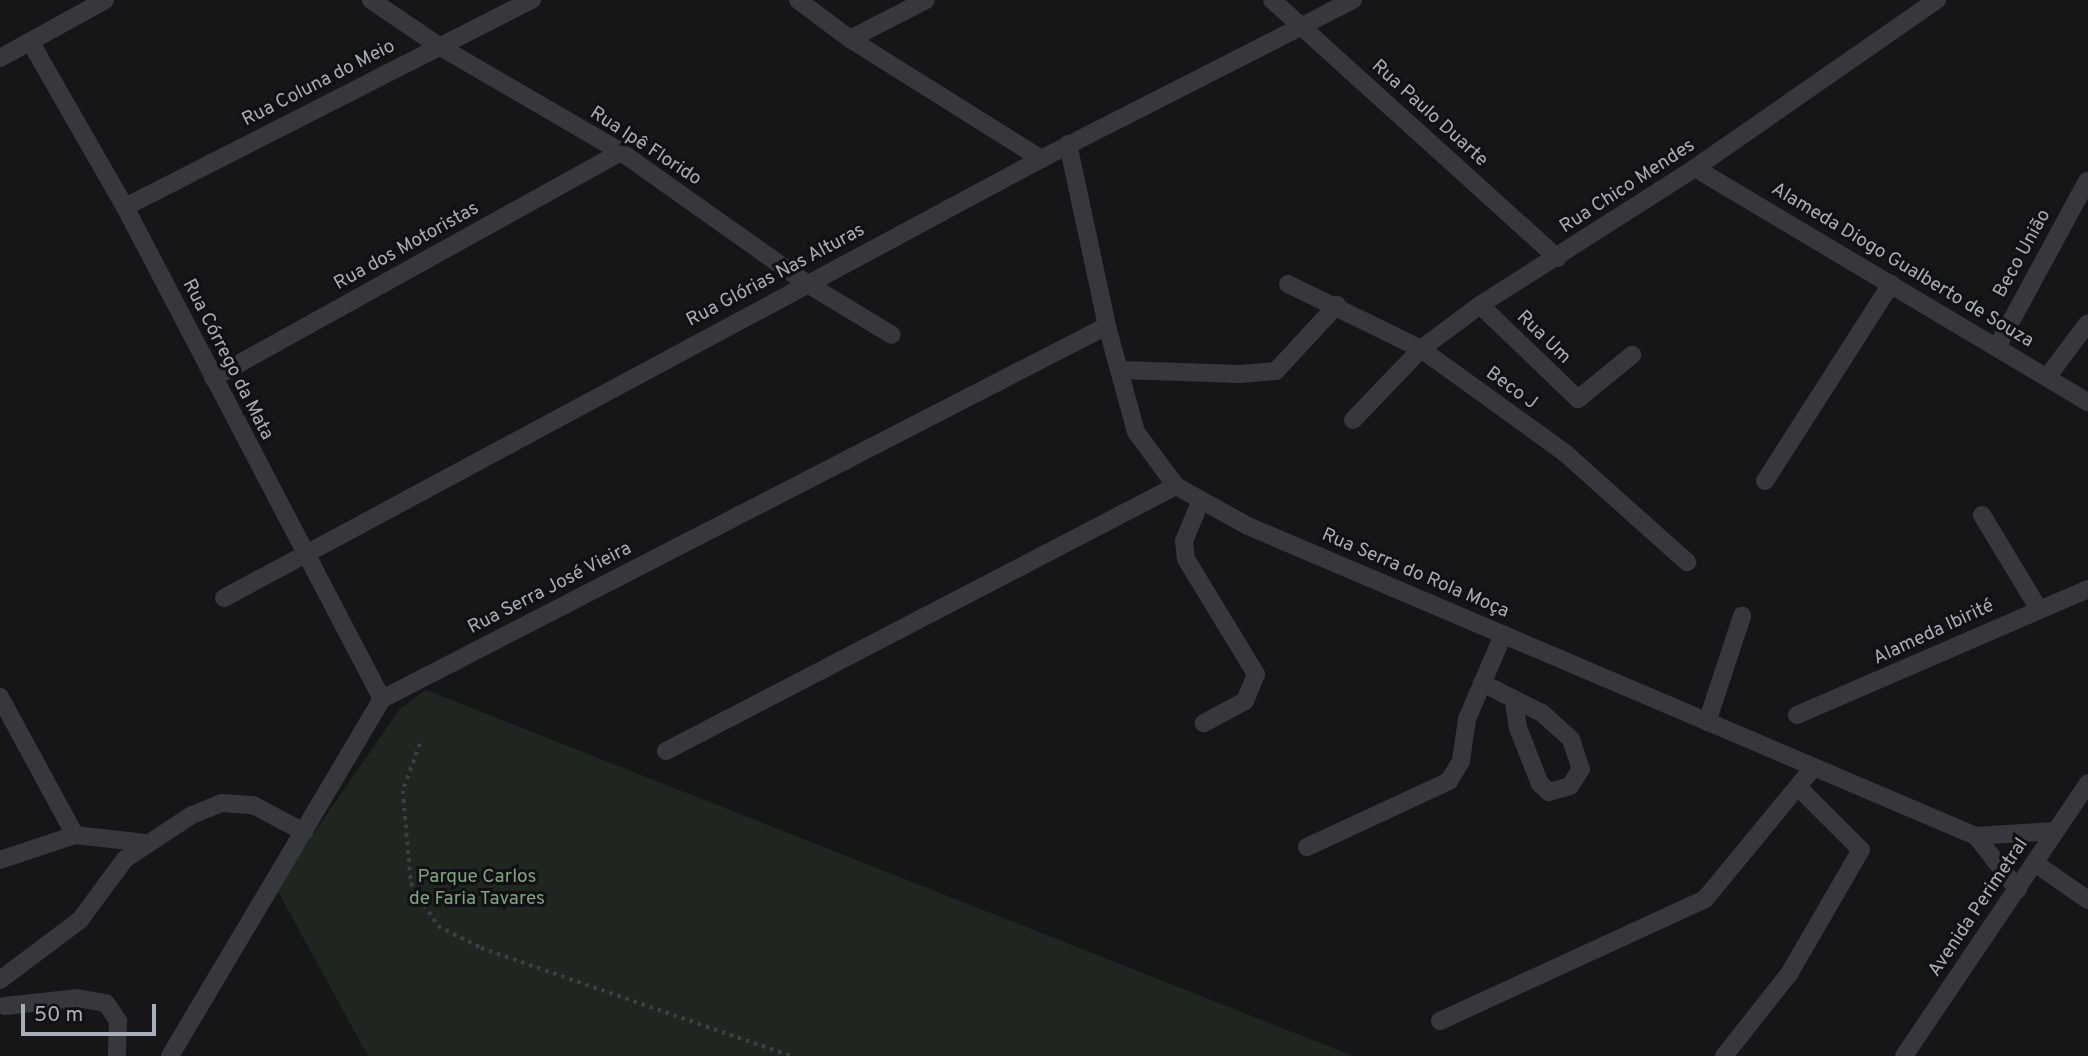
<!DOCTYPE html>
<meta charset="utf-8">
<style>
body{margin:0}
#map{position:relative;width:2088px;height:1056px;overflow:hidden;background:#161618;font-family:Overpass,sans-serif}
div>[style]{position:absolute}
.green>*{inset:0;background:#1e261f}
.path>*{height:3.5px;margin-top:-1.75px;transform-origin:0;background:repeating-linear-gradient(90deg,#3d3f44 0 3.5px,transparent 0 8.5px)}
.minor>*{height:18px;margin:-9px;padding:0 9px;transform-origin:9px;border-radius:9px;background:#37383d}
span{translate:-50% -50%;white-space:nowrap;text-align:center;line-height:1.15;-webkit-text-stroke:6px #111113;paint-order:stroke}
.street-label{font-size:19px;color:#a8adb8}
.park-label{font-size:19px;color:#7fa381}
.scale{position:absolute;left:21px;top:1004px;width:135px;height:32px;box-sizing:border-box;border:4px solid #a8adb8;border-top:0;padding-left:9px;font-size:21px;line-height:24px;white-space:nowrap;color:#a8adb8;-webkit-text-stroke:5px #111113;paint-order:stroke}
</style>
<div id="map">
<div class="green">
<div style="clip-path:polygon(426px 690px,1353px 1056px,368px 1056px,276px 888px,399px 710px)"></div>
</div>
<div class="path">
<div style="left:420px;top:744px;width:50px;rotate:109.9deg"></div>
<div style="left:403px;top:791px;width:92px;rotate:85deg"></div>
<div style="left:411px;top:883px;width:51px;rotate:57.9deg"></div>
<div style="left:438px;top:926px;width:48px;rotate:27.1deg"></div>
<div style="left:481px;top:948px;width:329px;rotate:19.2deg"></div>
</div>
<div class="minor">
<div style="left:371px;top:0;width:82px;rotate:34.1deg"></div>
<div style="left:439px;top:46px;width:211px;rotate:30.2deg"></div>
<div style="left:621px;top:152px;width:227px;rotate:35.3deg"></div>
<div style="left:806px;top:283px;width:100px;rotate:31.2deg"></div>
<div style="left:798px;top:0;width:65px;rotate:36.9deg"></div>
<div style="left:850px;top:39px;width:226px;rotate:32.1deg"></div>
<div style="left:1272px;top:0;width:385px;rotate:42.1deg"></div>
<div style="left:850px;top:39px;width:85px;rotate:-27.2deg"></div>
<div style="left:31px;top:43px;width:189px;rotate:60.2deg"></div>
<div style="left:125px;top:207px;width:555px;rotate:62.42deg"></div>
<div style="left:0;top:58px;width:120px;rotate:-28.9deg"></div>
<div style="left:1068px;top:144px;width:186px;rotate:77.9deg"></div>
<div style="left:1107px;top:326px;width:110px;rotate:74.7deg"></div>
<div style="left:1136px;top:432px;width:67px;rotate:53.5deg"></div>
<div style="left:1176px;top:486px;width:82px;rotate:29.1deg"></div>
<div style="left:1248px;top:526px;width:791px;rotate:23.07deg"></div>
<div style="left:1976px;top:836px;width:79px;rotate:-3.6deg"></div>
<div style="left:1695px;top:168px;width:457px;rotate:30.8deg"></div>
<div style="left:125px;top:207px;width:457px;rotate:-27deg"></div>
<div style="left:1288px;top:284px;width:148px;rotate:26deg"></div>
<div style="left:1421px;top:349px;width:178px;rotate:35.8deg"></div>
<div style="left:1565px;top:453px;width:164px;rotate:41.8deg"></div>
<div style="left:1480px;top:305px;width:136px;rotate:43.8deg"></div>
<div style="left:1578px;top:399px;width:70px;rotate:-39.2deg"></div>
<div style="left:1997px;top:347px;width:189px;rotate:-61.5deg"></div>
<div style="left:1121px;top:370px;width:120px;rotate:1.9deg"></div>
<div style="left:1241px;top:374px;width:35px;rotate:-5deg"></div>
<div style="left:1276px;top:371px;width:90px;rotate:-47.3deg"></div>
<div style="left:2048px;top:376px;width:66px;rotate:-53deg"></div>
<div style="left:213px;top:378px;width:466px;rotate:-29deg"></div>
<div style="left:1353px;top:420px;width:98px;rotate:-46.2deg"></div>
<div style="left:1421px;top:349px;width:74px;rotate:-36.7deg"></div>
<div style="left:1480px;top:305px;width:255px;rotate:-32.5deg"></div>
<div style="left:1695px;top:168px;width:295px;rotate:-34.8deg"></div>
<div style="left:1765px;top:481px;width:234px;rotate:-57.4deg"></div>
<div style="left:1201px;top:500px;width:44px;rotate:112.5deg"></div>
<div style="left:1184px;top:541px;width:18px;rotate:84deg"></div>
<div style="left:1186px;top:559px;width:135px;rotate:58.7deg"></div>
<div style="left:1256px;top:674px;width:29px;rotate:112deg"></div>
<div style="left:1245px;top:701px;width:47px;rotate:151.8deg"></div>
<div style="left:1982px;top:515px;width:109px;rotate:58.9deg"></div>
<div style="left:224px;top:598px;width:927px;rotate:-28.25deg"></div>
<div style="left:1041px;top:159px;width:350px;rotate:-27deg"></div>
<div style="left:1482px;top:683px;width:67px;rotate:26.6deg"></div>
<div style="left:1542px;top:713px;width:39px;rotate:42deg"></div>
<div style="left:1571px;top:739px;width:32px;rotate:72deg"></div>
<div style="left:1581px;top:769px;width:20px;rotate:123deg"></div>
<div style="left:1570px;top:786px;width:22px;rotate:164deg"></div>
<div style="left:1549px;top:792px;width:12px;rotate:-138deg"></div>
<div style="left:1540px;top:784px;width:60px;rotate:-111.4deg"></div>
<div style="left:1518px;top:728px;width:26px;rotate:-99deg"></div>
<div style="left:0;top:697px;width:157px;rotate:61.5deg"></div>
<div style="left:1797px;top:715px;width:317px;rotate:-23.4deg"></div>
<div style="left:1707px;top:722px;width:112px;rotate:-71.7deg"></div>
<div style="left:666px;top:751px;width:575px;rotate:-27.46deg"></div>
<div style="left:1976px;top:836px;width:68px;rotate:52.1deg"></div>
<div style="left:1307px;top:847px;width:157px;rotate:-24.9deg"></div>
<div style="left:1449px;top:781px;width:23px;rotate:-59deg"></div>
<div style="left:1461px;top:761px;width:42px;rotate:-81.9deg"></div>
<div style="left:1467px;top:719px;width:91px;rotate:-66.8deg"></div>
<div style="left:0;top:860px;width:79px;rotate:-18.4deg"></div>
<div style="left:75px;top:835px;width:71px;rotate:6.4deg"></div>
<div style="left:2036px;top:864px;width:63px;rotate:34.7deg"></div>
<div style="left:0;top:980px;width:100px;rotate:-36.9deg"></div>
<div style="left:80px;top:920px;width:76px;rotate:-53.6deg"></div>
<div style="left:125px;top:859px;width:80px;rotate:-33.3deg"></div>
<div style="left:192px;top:815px;width:32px;rotate:-22deg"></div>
<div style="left:222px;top:803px;width:31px;rotate:4deg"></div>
<div style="left:253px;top:805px;width:58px;rotate:27.9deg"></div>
<div style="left:5px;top:1006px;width:72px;rotate:-6.3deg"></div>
<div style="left:77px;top:998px;width:29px;rotate:10deg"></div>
<div style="left:106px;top:1003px;width:22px;rotate:56deg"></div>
<div style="left:118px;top:1021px;width:35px;rotate:92deg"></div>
<div style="left:1440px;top:1021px;width:292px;rotate:-24.7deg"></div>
<div style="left:1705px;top:899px;width:171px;rotate:-50.5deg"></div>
<div style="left:170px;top:1056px;width:415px;rotate:-59.3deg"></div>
<div style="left:382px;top:699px;width:815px;rotate:-27.23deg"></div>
<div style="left:1724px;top:1056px;width:105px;rotate:-51.6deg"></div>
<div style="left:1789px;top:974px;width:143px;rotate:-59.9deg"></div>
<div style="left:1861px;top:850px;width:86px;rotate:-135deg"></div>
<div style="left:1904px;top:1056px;width:329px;rotate:-56deg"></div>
</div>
<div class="street-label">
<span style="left:319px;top:84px;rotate:-27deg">Rua Coluna do Meio</span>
<span style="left:1429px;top:114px;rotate:42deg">Rua Paulo Duarte</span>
<span style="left:645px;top:147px;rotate:33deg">Rua Ipê Florido</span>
<span style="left:1628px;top:187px;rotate:-33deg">Rua Chico Mendes</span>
<span style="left:407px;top:247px;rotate:-29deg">Rua dos Motoristas</span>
<span style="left:2023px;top:254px;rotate:-61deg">Beco União</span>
<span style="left:1902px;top:266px;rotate:31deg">Alameda Diogo Gualberto de Souza</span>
<span style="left:776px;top:276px;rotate:-28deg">Rua Glórias Nas Alturas</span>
<span style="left:1543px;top:338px;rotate:44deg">Rua Um</span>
<span style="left:227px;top:360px;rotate:63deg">Rua Córrego da Mata</span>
<span style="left:1511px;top:389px;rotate:36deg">Beco J</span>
<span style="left:1415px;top:574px;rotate:23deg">Rua Serra do Rola Moça</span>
<span style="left:550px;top:589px;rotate:-27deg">Rua Serra José Vieira</span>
<span style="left:1934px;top:633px;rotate:-25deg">Alameda Ibirité</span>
<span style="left:1979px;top:908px;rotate:-56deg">Avenida Perimetral</span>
</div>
<div class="park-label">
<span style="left:477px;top:889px">Parque Carlos<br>de Faria Tavares</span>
</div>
<div class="scale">50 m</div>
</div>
